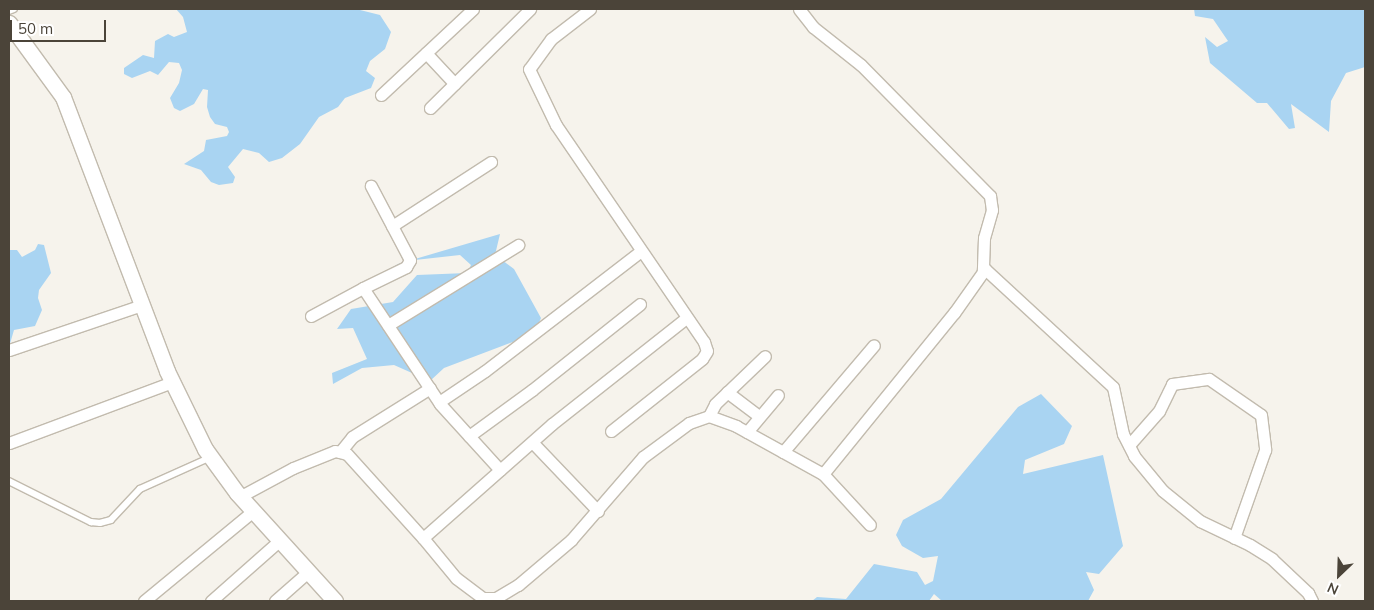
<!DOCTYPE html>
<style>
body{margin:0}
#map{position:relative;width:1374px;height:610px;overflow:hidden;background:#f6f3ec;font-family:Mulish,sans-serif}
div>[style]{position:absolute}
.water>*{inset:0;background:#a9d4f2}
.roads{filter:drop-shadow(1px 0 #c2bbae) drop-shadow(-1px 0 #c2bbae) drop-shadow(0 1px #c2bbae) drop-shadow(0 -1px #c2bbae)}
.service>*{height:5.5px;margin:-2.75px;padding:0 2.75px;transform-origin:2.75px;border-radius:2.75px;background:#fff}
.minor>*{height:11px;margin:-5.5px;padding:0 5.5px;transform-origin:5.5px;border-radius:5.5px;background:#fff}
.tertiary>*{height:15px;margin:-7.5px;padding:0 7.5px;transform-origin:7.5px;border-radius:7.5px;background:#fff}
span{translate:-50% -50%;white-space:nowrap;text-align:center;line-height:1.15;-webkit-text-stroke:4px #fff;paint-order:stroke}
.frame{position:absolute;inset:0;border:10px solid #4b4439;pointer-events:none}
.north{position:absolute;left:1314px;top:550px;width:50px;height:50px;-webkit-text-stroke:4px #fff;paint-order:stroke;rotate:204deg;font-size:14px;font-weight:700;line-height:20px;text-align:center;color:#4b4439}
.north::after{content:'';display:block;margin:auto;width:18px;height:22px;background:#4b4439;clip-path:polygon(50% 0,100% 100%,50% 72%,0 100%)}
.scale{position:absolute;left:10px;top:20px;width:96px;height:22px;box-sizing:border-box;border:2px solid #4b4439;border-top:0;padding-left:6px;font-size:15px;line-height:18px;white-space:nowrap;color:#4b4439;-webkit-text-stroke:4px #fff;paint-order:stroke}
</style>
<div id="map">
<div class="water">
<div style="clip-path:polygon(176px 9px,356px 9px,380px 15px,391px 32px,385px 49px,370px 61px,366px 71px,375px 78px,371px 88px,345px 98px,338px 107px,319px 117px,300px 144px,282px 158px,269px 162px,259px 153px,243px 149px,228px 167px,235px 177px,233px 183px,219px 185px,211px 182px,201px 170px,184px 164px,204px 151px,206px 140px,227px 136px,229px 132px,227px 127px,215px 124px,210px 117px,207px 107px,208px 90px,203px 89px,194px 104px,180px 111px,174px 108px,170px 98px,179px 83px,182px 70px,179px 63px,169px 62px,158px 75px,150px 71px,132px 78px,124px 74px,124px 68px,143px 55px,154px 58px,155px 41px,168px 34px,174px 37px,187px 32px,183px 17px)"></div>
<div style="clip-path:polygon(1194px 9px,1365px 9px,1365px 67px,1346px 73px,1331px 101px,1329px 132px,1291px 104px,1295px 128px,1289px 129px,1267px 103px,1257px 103px,1210px 63px,1205px 37px,1217px 47px,1228px 41px,1213px 19px,1195px 16px)"></div>
<div style="clip-path:polygon(500px 234px,495px 255px,514px 269px,541px 318px,534px 334px,444px 368px,430px 381px,394px 365px,362px 368px,333px 384px,332px 373px,367px 359px,353px 328px,337px 329px,351px 309px,393px 302px,417px 275px,467px 273px,471px 265px,460px 255px,415px 260px,378px 276px,398px 264px)"></div>
<div style="clip-path:polygon(38px 244px,44px 245px,51px 273px,39px 290px,38px 298px,42px 310px,35px 326px,14px 330px,9px 347px,9px 250px,17px 250px,22px 257px,35px 250px)"></div>
<div style="clip-path:polygon(1041px 394px,1072px 426px,1064px 444px,1025px 460px,1023px 474px,1103px 455px,1123px 546px,1099px 574px,1086px 572px,1094px 590px,1088px 601px,942px 601px,934px 594px,929px 601px,812px 601px,817px 597px,846px 599px,874px 564px,917px 572px,925px 585px,933px 581px,938px 556px,923px 558px,902px 546px,896px 535px,903px 520px,941px 499px,1018px 407px)"></div>
</div>
<div class="roads">
<div class="service">
<div style="left:9px;top:11px;width:5px;rotate:-22deg"></div>
<div style="left:9px;top:481px;width:92px;rotate:26.6deg"></div>
<div style="left:91px;top:522px;width:9px;rotate:6deg"></div>
<div style="left:100px;top:523px;width:11px;rotate:-15deg"></div>
<div style="left:111px;top:520px;width:42px;rotate:-46.9deg"></div>
<div style="left:140px;top:489px;width:76px;rotate:-24.2deg"></div>
</div>
<div class="minor">
<div style="left:590px;top:9px;width:49px;rotate:142.4deg"></div>
<div style="left:551px;top:39px;width:37px;rotate:126deg"></div>
<div style="left:529px;top:69px;width:62px;rotate:64.3deg"></div>
<div style="left:556px;top:125px;width:263px;rotate:55.7deg"></div>
<div style="left:704px;top:342px;width:9px;rotate:72deg"></div>
<div style="left:707px;top:351px;width:9px;rotate:122deg"></div>
<div style="left:702px;top:359px;width:116px;rotate:141.6deg"></div>
<div style="left:799px;top:9px;width:23px;rotate:52deg"></div>
<div style="left:813px;top:27px;width:61px;rotate:38.4deg"></div>
<div style="left:861px;top:65px;width:184px;rotate:45.4deg"></div>
<div style="left:990px;top:196px;width:14px;rotate:82deg"></div>
<div style="left:992px;top:210px;width:29px;rotate:106deg"></div>
<div style="left:984px;top:238px;width:33px;rotate:92deg"></div>
<div style="left:426px;top:53px;width:42px;rotate:46.9deg"></div>
<div style="left:381px;top:95px;width:126px;rotate:-43.1deg"></div>
<div style="left:430px;top:108px;width:141px;rotate:-44.7deg"></div>
<div style="left:392px;top:226px;width:118px;rotate:-32.9deg"></div>
<div style="left:363px;top:288px;width:48px;rotate:-26deg"></div>
<div style="left:406px;top:267px;width:8px;rotate:-60deg"></div>
<div style="left:410px;top:260px;width:84px;rotate:-117.8deg"></div>
<div style="left:311px;top:316px;width:59px;rotate:-28.3deg"></div>
<div style="left:363px;top:288px;width:139px;rotate:56.4deg"></div>
<div style="left:440px;top:404px;width:89px;rotate:47.7deg"></div>
<div style="left:388px;top:325px;width:153px;rotate:-31.6deg"></div>
<div style="left:9px;top:350px;width:140px;rotate:-18.7deg"></div>
<div style="left:727px;top:392px;width:40px;rotate:37deg"></div>
<div style="left:439px;top:402px;width:55px;rotate:-34deg"></div>
<div style="left:485px;top:371px;width:197px;rotate:-37.6deg"></div>
<div style="left:709px;top:416px;width:13px;rotate:-63deg"></div>
<div style="left:715px;top:404px;width:69px;rotate:-43.8deg"></div>
<div style="left:747px;top:432px;width:48px;rotate:-50deg"></div>
<div style="left:469px;top:436px;width:78px;rotate:-36.1deg"></div>
<div style="left:532px;top:390px;width:138px;rotate:-38.5deg"></div>
<div style="left:9px;top:443px;width:174px;rotate:-20.5deg"></div>
<div style="left:533px;top:443px;width:94px;rotate:46.3deg"></div>
<div style="left:1129px;top:445px;width:45px;rotate:-48.6deg"></div>
<div style="left:1159px;top:411px;width:30px;rotate:-64deg"></div>
<div style="left:1172px;top:384px;width:37px;rotate:-8deg"></div>
<div style="left:1209px;top:379px;width:63px;rotate:34.7deg"></div>
<div style="left:1261px;top:415px;width:35px;rotate:83deg"></div>
<div style="left:1265px;top:450px;width:93px;rotate:109.4deg"></div>
<div style="left:340px;top:452px;width:19px;rotate:-51deg"></div>
<div style="left:352px;top:437px;width:92px;rotate:-32.1deg"></div>
<div style="left:783px;top:452px;width:140px;rotate:-49.6deg"></div>
<div style="left:823px;top:474px;width:69px;rotate:47.3deg"></div>
<div style="left:241px;top:496px;width:59px;rotate:-28.3deg"></div>
<div style="left:293px;top:468px;width:45px;rotate:-22deg"></div>
<div style="left:335px;top:451px;width:12px;rotate:14deg"></div>
<div style="left:347px;top:454px;width:113px;rotate:47.9deg"></div>
<div style="left:423px;top:538px;width:172px;rotate:-41.5deg"></div>
<div style="left:552px;top:424px;width:171px;rotate:-38.3deg"></div>
<div style="left:423px;top:538px;width:52px;rotate:50.5deg"></div>
<div style="left:456px;top:578px;width:34px;rotate:37deg"></div>
<div style="left:483px;top:598px;width:13px"></div>
<div style="left:496px;top:598px;width:26px;rotate:-31deg"></div>
<div style="left:518px;top:585px;width:70px;rotate:-40.3deg"></div>
<div style="left:571px;top:540px;width:110px;rotate:-49.1deg"></div>
<div style="left:643px;top:457px;width:57px;rotate:-36.5deg"></div>
<div style="left:689px;top:423px;width:21px;rotate:-19deg"></div>
<div style="left:709px;top:416px;width:29px;rotate:20deg"></div>
<div style="left:736px;top:426px;width:99px;rotate:28.9deg"></div>
<div style="left:823px;top:474px;width:208px;rotate:-50.9deg"></div>
<div style="left:954px;top:313px;width:54px;rotate:-54.8deg"></div>
<div style="left:985px;top:269px;width:174px;rotate:42.7deg"></div>
<div style="left:1113px;top:387px;width:48px;rotate:78deg"></div>
<div style="left:1123px;top:434px;width:25px;rotate:63deg"></div>
<div style="left:1134px;top:456px;width:45px;rotate:50.4deg"></div>
<div style="left:1163px;top:491px;width:48px;rotate:39deg"></div>
<div style="left:1200px;top:521px;width:55px;rotate:25.6deg"></div>
<div style="left:1250px;top:545px;width:26px;rotate:32deg"></div>
<div style="left:1272px;top:559px;width:50px;rotate:43.4deg"></div>
<div style="left:1308px;top:593px;width:9px;rotate:63deg"></div>
<div style="left:144px;top:601px;width:141px;rotate:-39.5deg"></div>
<div style="left:211px;top:601px;width:92px;rotate:-41.5deg"></div>
<div style="left:275px;top:601px;width:44px;rotate:-41.3deg"></div>
</div>
<div class="tertiary">
<div style="left:9px;top:23px;width:92px;rotate:53.9deg"></div>
<div style="left:63px;top:97px;width:293px;rotate:69.2deg"></div>
<div style="left:167px;top:371px;width:87px;rotate:64deg"></div>
<div style="left:205px;top:449px;width:54px;rotate:54deg"></div>
<div style="left:237px;top:493px;width:146px;rotate:47.8deg"></div>
</div>
</div>
<div class="frame"></div>
<div class="north">N</div>
<div class="scale">50 m</div>
</div>
